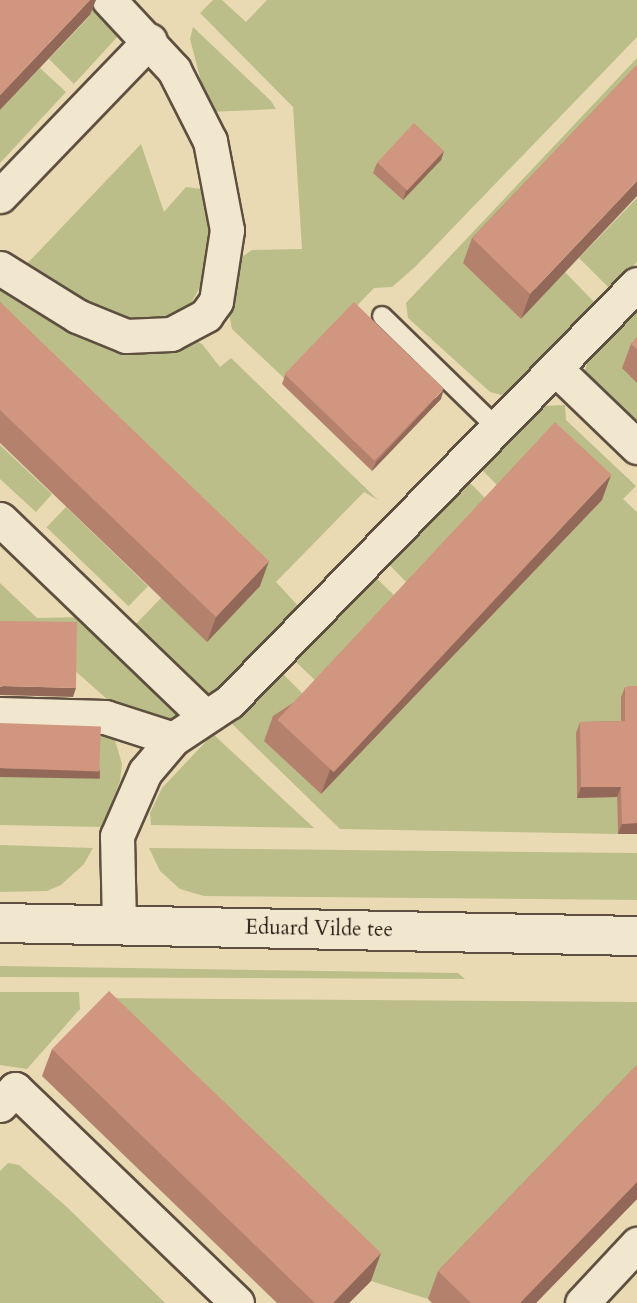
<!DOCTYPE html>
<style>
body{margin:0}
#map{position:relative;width:637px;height:1303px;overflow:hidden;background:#e9dab3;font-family:Cardo,serif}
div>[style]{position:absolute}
.green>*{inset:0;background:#bbbe89;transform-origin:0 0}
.roads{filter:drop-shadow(2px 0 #5e4f40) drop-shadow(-2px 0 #5e4f40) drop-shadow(0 2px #5e4f40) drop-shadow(0 -2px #5e4f40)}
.lane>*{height:18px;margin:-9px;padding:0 9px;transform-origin:9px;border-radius:9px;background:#f1e7ce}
.street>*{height:33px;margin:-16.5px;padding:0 16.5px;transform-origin:16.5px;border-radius:16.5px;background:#f1e7ce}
.secondary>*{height:38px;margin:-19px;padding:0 19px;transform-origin:19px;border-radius:19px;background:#f1e7ce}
.wall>*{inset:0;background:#b4816d}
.shaded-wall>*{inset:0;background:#926959;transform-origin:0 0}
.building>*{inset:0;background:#d1967f;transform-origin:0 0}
span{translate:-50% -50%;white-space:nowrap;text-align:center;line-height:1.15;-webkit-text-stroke:6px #f1e7ce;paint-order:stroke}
.street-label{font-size:21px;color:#30211a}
</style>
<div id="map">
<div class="green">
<div style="clip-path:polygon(74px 0,96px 0,119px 35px,74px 84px,49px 59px,90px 16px)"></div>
<div style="clip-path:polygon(213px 0,222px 0,246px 22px,267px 0,637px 0,637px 37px,415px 267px,392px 287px,374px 288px,286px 380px,232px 329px,229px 314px,236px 261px,252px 250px,302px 249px,293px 107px,200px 13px)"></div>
<div style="clip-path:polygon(193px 27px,271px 101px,276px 109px,209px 112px,190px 39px)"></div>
<div style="clip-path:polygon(637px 58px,637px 80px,521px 319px,565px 272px,596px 304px,512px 391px,501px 395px,490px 392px,408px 318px,406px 303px)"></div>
<div style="clip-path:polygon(40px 68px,66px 92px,0 163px,0 110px)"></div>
<div style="clip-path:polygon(141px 144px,164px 212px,186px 187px,201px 189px,208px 204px,208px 259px,200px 287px,190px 305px,159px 323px,107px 317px,23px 268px)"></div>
<div style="clip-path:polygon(637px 198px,637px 262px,610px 289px,579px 258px)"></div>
<div style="clip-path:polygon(0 282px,190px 338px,202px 344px,220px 367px,231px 358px,378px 500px,364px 492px,276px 582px,301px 609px,216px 696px,207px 696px,132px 628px,161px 598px,0 336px)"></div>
<div style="clip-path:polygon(637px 305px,637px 429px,584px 373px,589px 357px)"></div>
<div style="clip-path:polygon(565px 405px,566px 420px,636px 486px,623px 499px,637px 512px,637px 697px,621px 732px,576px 733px,577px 798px,617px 797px,618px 834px,340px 829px,228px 720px,278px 669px,306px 697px,265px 741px,321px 794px,602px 500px,503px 491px,476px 464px,539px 406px)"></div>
<div style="clip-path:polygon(0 445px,52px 494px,36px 512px,0 479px)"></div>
<div style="left:464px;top:477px;width:38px;height:115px;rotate:45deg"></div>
<div style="left:66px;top:507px;width:114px;height:28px;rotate:44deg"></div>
<div style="left:370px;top:572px;width:40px;height:116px;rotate:44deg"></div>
<div style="clip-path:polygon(0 583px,37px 618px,86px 617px,178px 705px,181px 721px,157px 723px,125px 715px,73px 669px,0 630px)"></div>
<div style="clip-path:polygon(99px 729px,114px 737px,122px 764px,120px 781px,102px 827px,0 825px,0 777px)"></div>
<div style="clip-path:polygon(213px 734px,314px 828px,151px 825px,150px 813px,162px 788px)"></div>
<div style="clip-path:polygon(0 845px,93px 848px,84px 864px,61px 885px,47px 891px,0 892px)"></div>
<div style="clip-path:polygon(149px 848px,637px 853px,637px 900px,204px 896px,180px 889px,160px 871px)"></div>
<div style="clip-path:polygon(0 966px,458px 973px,465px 979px,0 977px)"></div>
<div style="clip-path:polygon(0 992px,79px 992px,80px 1009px,27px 1069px,0 1065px)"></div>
<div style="clip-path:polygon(104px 998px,637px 1002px,637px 1082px,428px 1299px,371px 1281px,99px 1018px)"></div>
<div style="clip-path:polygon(8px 1163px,19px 1165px,69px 1209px,165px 1303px,0 1303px,0 1171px)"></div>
</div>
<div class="roads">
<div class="lane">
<div style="left:382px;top:316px;width:158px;rotate:44.2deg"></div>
</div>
<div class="street">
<div style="left:0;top:196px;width:216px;rotate:-46.1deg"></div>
<div style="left:0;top:268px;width:91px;rotate:31.9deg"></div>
<div style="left:77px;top:316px;width:53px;rotate:22.2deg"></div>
<div style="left:126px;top:336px;width:45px;rotate:-2.5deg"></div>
<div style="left:171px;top:334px;width:40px;rotate:-28deg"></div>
<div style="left:206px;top:315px;width:17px;rotate:-54deg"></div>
<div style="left:216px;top:301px;width:72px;rotate:-81.2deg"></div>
<div style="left:227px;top:230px;width:91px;rotate:-100.8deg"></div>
<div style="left:210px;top:141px;width:80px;rotate:-116.9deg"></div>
<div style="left:174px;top:70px;width:96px;rotate:-132.9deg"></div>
<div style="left:555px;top:368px;width:114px;rotate:43.9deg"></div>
<div style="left:0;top:519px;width:284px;rotate:43.9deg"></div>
<div style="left:0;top:714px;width:105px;rotate:1.6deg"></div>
<div style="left:105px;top:717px;width:71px;rotate:17.9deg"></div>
<div style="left:119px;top:924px;width:88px;rotate:-91.3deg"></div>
<div style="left:117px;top:836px;width:70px;rotate:-66.4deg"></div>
<div style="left:145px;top:772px;width:43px;rotate:-49.7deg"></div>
<div style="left:173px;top:739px;width:67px;rotate:-33.5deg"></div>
<div style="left:229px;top:702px;width:584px;rotate:-45.69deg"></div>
<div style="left:0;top:1105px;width:22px;rotate:-47deg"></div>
<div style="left:15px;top:1089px;width:308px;rotate:43.9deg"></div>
<div style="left:582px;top:1303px;width:81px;rotate:-47deg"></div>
</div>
<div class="secondary">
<div style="left:0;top:923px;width:637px;rotate:1.17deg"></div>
</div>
</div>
<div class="wall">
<div style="clip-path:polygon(637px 65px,521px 319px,463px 263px,472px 238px)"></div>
<div style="clip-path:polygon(444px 151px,441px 160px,403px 200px,373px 173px,377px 163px)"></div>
<div style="clip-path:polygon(0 302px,260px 586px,207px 642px,0 443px)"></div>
<div style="clip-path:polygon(637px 337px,637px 383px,622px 368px,631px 344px)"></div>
<div style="clip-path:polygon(285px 375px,441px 399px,372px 471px,282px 384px)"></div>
<div style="clip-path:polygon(602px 500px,321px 794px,264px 741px,273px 716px)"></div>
<div style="clip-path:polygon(637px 686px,637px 834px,618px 834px,617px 797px,577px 798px,576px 733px,580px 722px,621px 721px,621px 697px,625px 687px)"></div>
<div style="clip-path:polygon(52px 1049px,371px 1281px,349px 1303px,277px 1303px,42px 1076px)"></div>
<div style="clip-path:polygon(637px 1065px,637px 1199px,536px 1303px,432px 1303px,428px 1299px,438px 1271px)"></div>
</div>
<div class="shaded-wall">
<div style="clip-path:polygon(90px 0,96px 0,90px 15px,0 110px,0 95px)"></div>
<div style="clip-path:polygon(444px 151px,441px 160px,403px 200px,406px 191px)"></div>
<div style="clip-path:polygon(637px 181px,637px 196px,521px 319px,530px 294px)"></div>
<div style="clip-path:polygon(444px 389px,441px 399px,372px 471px,376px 462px)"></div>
<div style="clip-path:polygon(611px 475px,602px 500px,321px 794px,330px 770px)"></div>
<div style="clip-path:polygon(269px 561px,260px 586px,207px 642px,216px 617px)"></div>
<div style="clip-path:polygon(3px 686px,76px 688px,73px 697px,0 695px,0 687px)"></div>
<div style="left:0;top:768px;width:100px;height:9px;rotate:1deg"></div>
<div style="clip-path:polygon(581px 787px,621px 787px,617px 797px,577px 798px)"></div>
<div style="clip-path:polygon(637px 823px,637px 834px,618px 834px,622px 824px)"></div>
<div style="clip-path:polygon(637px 1182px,637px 1199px,536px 1303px,520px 1303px)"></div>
<div style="clip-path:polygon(381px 1253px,371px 1281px,349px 1303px,333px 1303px)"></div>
</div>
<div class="building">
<div style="clip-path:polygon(0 0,90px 0,0 95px)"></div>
<div style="clip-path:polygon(637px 65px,637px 181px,530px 294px,472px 238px)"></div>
<div style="left:414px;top:123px;width:41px;height:54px;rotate:43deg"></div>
<div style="clip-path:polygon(0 302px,269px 561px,216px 617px,0 410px)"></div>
<div style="left:354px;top:302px;width:125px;height:100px;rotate:44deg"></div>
<div style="clip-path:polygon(637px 337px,637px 349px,631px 344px)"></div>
<div style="left:555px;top:422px;width:77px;height:407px;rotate:43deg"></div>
<div style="clip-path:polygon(0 621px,77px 622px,76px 688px,3px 686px,0 687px)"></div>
<div style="clip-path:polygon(637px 686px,637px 823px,622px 824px,621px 787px,581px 787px,580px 722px,625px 721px,625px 687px)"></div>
<div style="left:0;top:723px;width:101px;height:45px;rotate:2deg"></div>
<div style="clip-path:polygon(109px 991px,381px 1253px,333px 1303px,315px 1303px,52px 1049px)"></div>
<div style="clip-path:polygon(637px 1065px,637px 1182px,520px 1303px,471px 1303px,438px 1271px)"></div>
</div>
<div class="street-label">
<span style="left:319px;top:929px;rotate:1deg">Eduard Vilde tee</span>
</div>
</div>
